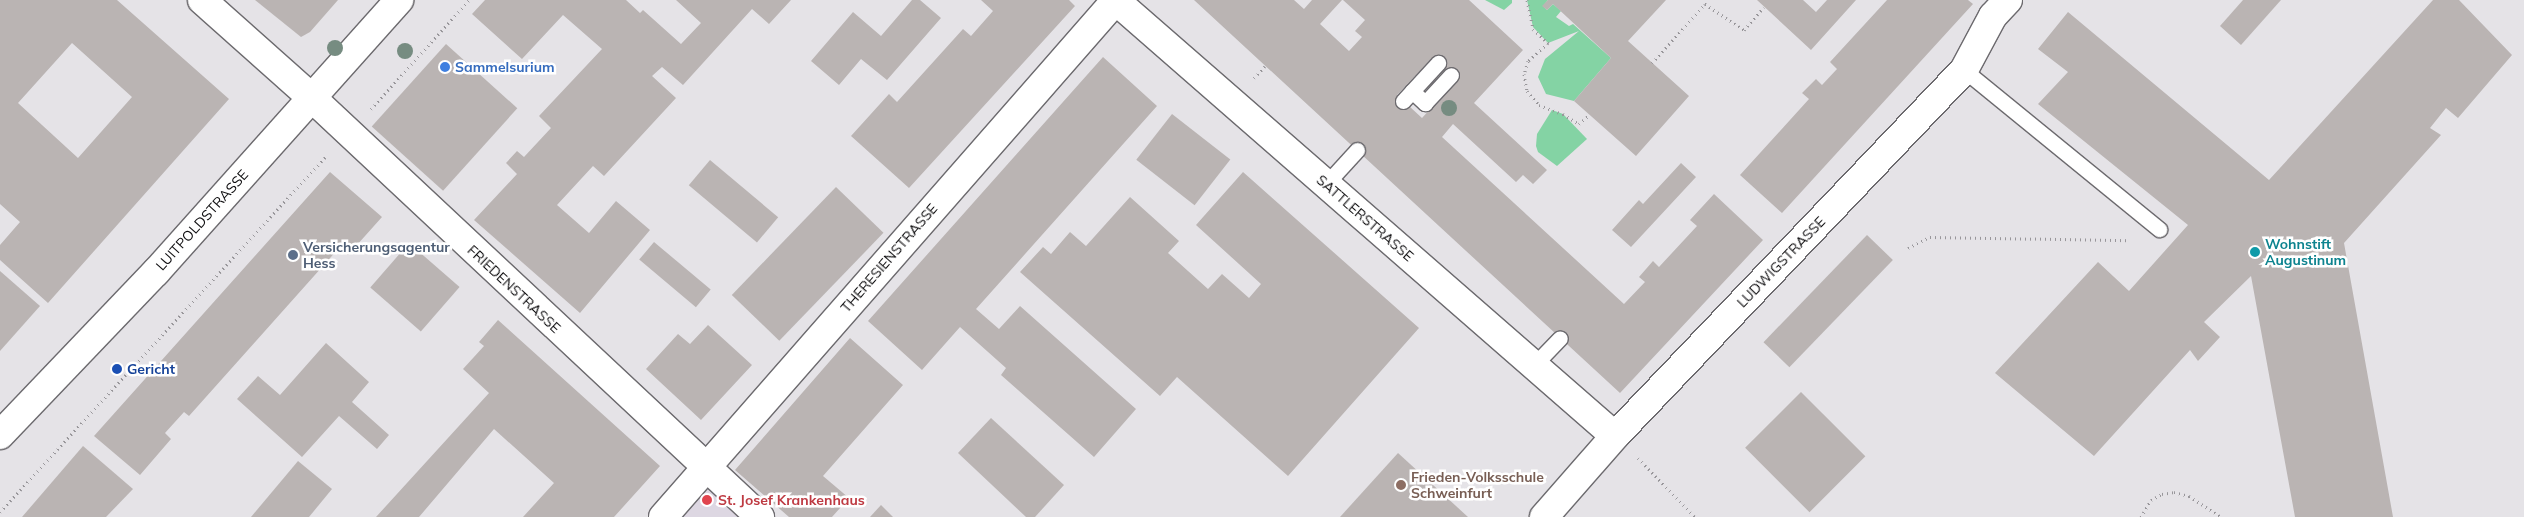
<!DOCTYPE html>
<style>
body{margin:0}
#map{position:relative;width:2524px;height:517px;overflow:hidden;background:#e5e3e7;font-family:Mulish,sans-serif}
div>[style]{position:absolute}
.built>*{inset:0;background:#ddd7e2}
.green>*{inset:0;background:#84d3a4}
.building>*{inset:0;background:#bab4b3;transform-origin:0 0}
.path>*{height:3px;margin-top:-1.5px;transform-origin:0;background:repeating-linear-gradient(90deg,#98969a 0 1px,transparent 0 5px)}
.roads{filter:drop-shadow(1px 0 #6c6a6e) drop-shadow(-1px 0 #6c6a6e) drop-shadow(0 1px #6c6a6e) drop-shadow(0 -1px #6c6a6e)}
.service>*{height:15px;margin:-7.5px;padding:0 7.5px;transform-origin:7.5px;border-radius:7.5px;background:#fff}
.minor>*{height:28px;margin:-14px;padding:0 14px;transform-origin:14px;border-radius:14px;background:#fff}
.trees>*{width:16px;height:16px;margin:-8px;border-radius:50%;background:#768c81}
.dots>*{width:14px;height:14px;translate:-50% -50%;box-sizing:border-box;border:2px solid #fff;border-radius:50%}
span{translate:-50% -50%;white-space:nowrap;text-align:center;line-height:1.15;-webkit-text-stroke:5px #fff;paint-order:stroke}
.shop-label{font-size:14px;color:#366cbe;font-weight:700}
.left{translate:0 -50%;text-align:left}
.street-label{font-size:14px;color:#0f0e10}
.culture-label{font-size:14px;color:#0d838f;font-weight:700}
.service-label{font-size:14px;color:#4e5e75;font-weight:700}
.transit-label{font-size:14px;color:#164399;font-weight:700}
.education-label{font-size:14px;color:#785e54;font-weight:700}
.health-label{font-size:14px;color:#be3a42;font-weight:700}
</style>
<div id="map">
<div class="built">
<div style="clip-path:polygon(706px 483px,742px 517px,676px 517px)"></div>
</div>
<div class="green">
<div style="clip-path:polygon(1485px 0,1512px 0,1512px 3px,1504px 10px)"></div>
<div style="clip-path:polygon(1527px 0,1548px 0,1543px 6px,1547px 10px,1553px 4px,1561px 11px,1556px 17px,1569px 26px,1573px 24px,1611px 58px,1574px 101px,1546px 94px,1538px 77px,1545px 59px,1579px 31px,1548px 43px,1533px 27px)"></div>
<div style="clip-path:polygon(1552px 110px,1563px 114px,1587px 139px,1557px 166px,1538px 152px,1536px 146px,1537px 134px)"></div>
</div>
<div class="building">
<div style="clip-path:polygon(evenodd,0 0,117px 0,229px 99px,48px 303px,0 260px,0 245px,20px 222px,0 204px,0 0,72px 43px,132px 97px,78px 158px,18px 103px,72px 43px)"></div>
<div style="clip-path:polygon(255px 0,338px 0,310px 32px,301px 37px)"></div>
<div style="clip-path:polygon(485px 0,626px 0,640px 13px,643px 10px,681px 44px,701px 23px,676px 0,791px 0,769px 24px,752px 9px,683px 85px,662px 67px,652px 76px,676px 98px,604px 176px,593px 166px,557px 205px,589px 233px,616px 201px,650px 230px,580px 313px,474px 220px,517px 174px,506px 163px,517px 151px,524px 157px,551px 128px,539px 116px,602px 49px,563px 15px,522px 59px,472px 14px)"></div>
<div style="clip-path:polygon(912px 0,920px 0,941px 18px,887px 80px,861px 59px,839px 85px,811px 61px,853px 12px,881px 36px)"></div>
<div style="clip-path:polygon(981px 0,1069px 0,1075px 6px,909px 188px,851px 136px,889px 94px,897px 102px,963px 29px,971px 36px,993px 11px)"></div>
<div style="clip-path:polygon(evenodd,1194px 0,1294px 0,1304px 9px,1312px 0,1342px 0,1320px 24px,1349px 51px,1362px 37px,1355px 31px,1365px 20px,1343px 0,1469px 0,1523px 50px,1474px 103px,1547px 170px,1533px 184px,1523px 175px,1516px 182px,1453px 124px,1442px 137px,1624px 304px,1645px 282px,1639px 277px,1653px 261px,1659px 267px,1697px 226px,1690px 220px,1714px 194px,1763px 240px,1620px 393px,1194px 0,1432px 58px,1457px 80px,1422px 118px,1397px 95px,1432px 58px)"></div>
<div style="clip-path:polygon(1548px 0,1666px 0,1628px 41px,1689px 96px,1636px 156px,1574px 101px,1611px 58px,1553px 4px,1547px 10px,1542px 6px)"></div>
<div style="clip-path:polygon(1757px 0,1803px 0,1816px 12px,1827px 0,1856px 0,1811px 50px)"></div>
<div style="clip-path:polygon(1887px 0,1968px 0,1973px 4px,1782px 213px,1740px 175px,1809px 99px,1802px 93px,1816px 79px,1822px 85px,1837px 69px,1830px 62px)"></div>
<div style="clip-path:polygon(2243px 0,2281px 0,2241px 45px,2220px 26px)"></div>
<div style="clip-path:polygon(2433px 0,2459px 0,2512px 55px,2458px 118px,2446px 108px,2430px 128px,2441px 135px,2344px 243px,2393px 517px,2295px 517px,2251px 276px,2204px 322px,2220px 337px,2198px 361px,2190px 350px,2094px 456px,1995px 373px,2098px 262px,2129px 291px,2188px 225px,2038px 104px,2068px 72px,2038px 49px,2068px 12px,2269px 180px)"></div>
<div style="left:446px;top:44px;width:96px;height:111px;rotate:42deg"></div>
<div style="clip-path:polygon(1103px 57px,1157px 106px,976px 309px,999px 329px,1020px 306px,1136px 409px,1094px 457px,1001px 375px,1006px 368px,960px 327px,922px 370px,868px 321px)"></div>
<div style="left:1172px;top:114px;width:74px;height:58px;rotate:38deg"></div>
<div style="left:710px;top:160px;width:89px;height:33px;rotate:40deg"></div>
<div style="clip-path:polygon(1681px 163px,1696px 177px,1631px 247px,1612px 230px,1639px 200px,1643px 204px)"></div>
<div style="clip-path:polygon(330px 172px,382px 217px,348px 255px,339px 248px,189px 416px,184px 412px,165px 433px,171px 439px,140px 475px,94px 436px)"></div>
<div style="clip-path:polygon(1243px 172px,1419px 328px,1288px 476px,1177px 377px,1160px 396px,1020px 272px,1043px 247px,1051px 254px,1070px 232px,1086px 246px,1130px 197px,1179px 241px,1168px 253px,1208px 289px,1222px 274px,1249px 298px,1261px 284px,1196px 225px)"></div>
<div style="left:836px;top:187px;width:66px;height:150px;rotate:44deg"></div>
<div style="left:1867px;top:235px;width:36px;height:149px;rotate:44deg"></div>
<div style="left:654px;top:242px;width:74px;height:23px;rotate:40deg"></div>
<div style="left:409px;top:243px;width:67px;height:59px;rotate:41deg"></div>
<div style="clip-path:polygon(0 271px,40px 306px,0 351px)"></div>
<div style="clip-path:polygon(498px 320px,660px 466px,614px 517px,523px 517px,554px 483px,494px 429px,419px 517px,376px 517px,489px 393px,463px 369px,484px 346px,479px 342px)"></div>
<div style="clip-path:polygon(708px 325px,752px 365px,701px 420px,646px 369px,678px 334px,690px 344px)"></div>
<div style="clip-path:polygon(850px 338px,903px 385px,823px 476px,849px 498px,832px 517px,789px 517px,735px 470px)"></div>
<div style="clip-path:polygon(326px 343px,369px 382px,352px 402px,389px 435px,377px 449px,339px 416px,302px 457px,237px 399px,258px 376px,280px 395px)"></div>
<div style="left:1801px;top:392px;width:91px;height:79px;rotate:45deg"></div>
<div style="clip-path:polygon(991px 418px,1064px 485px,1035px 517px,1026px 517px,958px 453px)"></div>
<div style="clip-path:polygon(83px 446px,133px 489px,106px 517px,22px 517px)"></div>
<div style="clip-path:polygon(1398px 453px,1468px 517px,1340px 517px)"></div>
<div style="clip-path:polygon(298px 461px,332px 489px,309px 517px,251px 517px)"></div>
<div style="clip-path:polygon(881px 505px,893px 517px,870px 517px)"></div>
</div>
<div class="path">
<div style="left:1527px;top:0;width:30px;rotate:78deg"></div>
<div style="left:1533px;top:29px;width:21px;rotate:43deg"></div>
<div style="left:1548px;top:43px;width:27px;rotate:138deg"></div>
<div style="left:1528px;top:61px;width:14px;rotate:107deg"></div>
<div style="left:1524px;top:74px;width:17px;rotate:80deg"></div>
<div style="left:1527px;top:91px;width:18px;rotate:49deg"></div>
<div style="left:1539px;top:105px;width:26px;rotate:21deg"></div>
<div style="left:1563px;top:114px;width:19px;rotate:32deg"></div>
<div style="left:1579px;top:124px;width:13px;rotate:-42deg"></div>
<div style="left:1705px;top:4px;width:47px;rotate:33.7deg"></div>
<div style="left:1744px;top:30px;width:30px;rotate:-49deg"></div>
<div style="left:1652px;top:63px;width:79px;rotate:-48.1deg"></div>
<div style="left:1705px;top:4px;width:4px;rotate:-104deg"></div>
<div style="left:1254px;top:78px;width:16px;rotate:-47deg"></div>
<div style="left:371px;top:109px;width:147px;rotate:-48deg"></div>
<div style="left:1908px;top:248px;width:25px;rotate:-27deg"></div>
<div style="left:1930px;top:237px;width:199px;rotate:0.9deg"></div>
<div style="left:1638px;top:458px;width:82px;rotate:46deg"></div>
<div style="left:0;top:512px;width:484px;rotate:-47.5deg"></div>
<div style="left:2141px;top:517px;width:20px;rotate:-60deg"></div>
<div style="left:2151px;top:500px;width:13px;rotate:-29deg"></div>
<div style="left:2162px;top:494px;width:12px;rotate:-9deg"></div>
<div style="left:2174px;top:492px;width:16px;rotate:15deg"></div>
<div style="left:2189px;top:496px;width:38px;rotate:33deg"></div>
</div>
<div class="roads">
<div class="service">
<div style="left:1964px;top:70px;width:252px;rotate:39.2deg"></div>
<div style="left:1412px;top:91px;width:18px;rotate:43deg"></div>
<div style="left:1425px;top:103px;width:38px;rotate:-47deg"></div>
<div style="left:1403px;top:101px;width:52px;rotate:-47.4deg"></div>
<div style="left:1326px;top:184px;width:46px;rotate:-47.6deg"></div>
<div style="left:1534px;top:365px;width:37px;rotate:-46deg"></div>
</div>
<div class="minor">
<div style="left:202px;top:0;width:146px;rotate:41.7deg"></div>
<div style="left:311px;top:97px;width:615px;rotate:43.09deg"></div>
<div style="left:1115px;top:0;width:663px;rotate:41.09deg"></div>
<div style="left:0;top:435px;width:226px;rotate:-46.3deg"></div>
<div style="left:156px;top:272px;width:365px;rotate:-48.2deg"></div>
<div style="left:663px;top:517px;width:687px;rotate:-48.77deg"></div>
<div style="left:1544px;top:517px;width:108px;rotate:-48.8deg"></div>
<div style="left:1615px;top:436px;width:506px;rotate:-46.36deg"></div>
<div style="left:1964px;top:70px;width:61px;rotate:-61.8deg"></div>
<div style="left:1993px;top:16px;width:22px;rotate:-47deg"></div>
</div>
</div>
<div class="trees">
<div style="left:335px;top:48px"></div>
<div style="left:405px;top:51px"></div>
<div style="left:1449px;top:108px"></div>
</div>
<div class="dots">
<div style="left:445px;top:67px;background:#3f7fe0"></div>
<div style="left:2255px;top:252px;background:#0f9aa8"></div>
<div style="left:293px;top:255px;background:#5c6f8a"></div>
<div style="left:117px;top:369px;background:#1a4fb4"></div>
<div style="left:1401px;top:485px;background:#8d6e63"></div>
<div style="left:707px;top:500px;background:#e0444e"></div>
</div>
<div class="shop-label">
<span class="left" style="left:455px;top:67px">Sammelsurium</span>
</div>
<div class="street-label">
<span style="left:1365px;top:218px;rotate:41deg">SATTLERSTRASSE</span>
<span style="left:202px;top:220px;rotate:-48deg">LUITPOLDSTRASSE</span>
<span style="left:889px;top:258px;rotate:-49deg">THERESIENSTRASSE</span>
<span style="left:1781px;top:262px;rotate:-46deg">LUDWIGSTRASSE</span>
<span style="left:514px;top:289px;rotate:43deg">FRIEDENSTRASSE</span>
</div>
<div class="culture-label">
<span class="left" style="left:2265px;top:252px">Wohnstift<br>Augustinum</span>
</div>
<div class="service-label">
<span class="left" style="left:303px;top:255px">Versicherungsagentur<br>Hess</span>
</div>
<div class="transit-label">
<span class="left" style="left:127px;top:369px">Gericht</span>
</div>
<div class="education-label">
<span class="left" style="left:1411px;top:485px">Frieden-Volksschule<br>Schweinfurt</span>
</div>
<div class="health-label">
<span class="left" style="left:718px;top:500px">St. Josef Krankenhaus</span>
</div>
</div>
